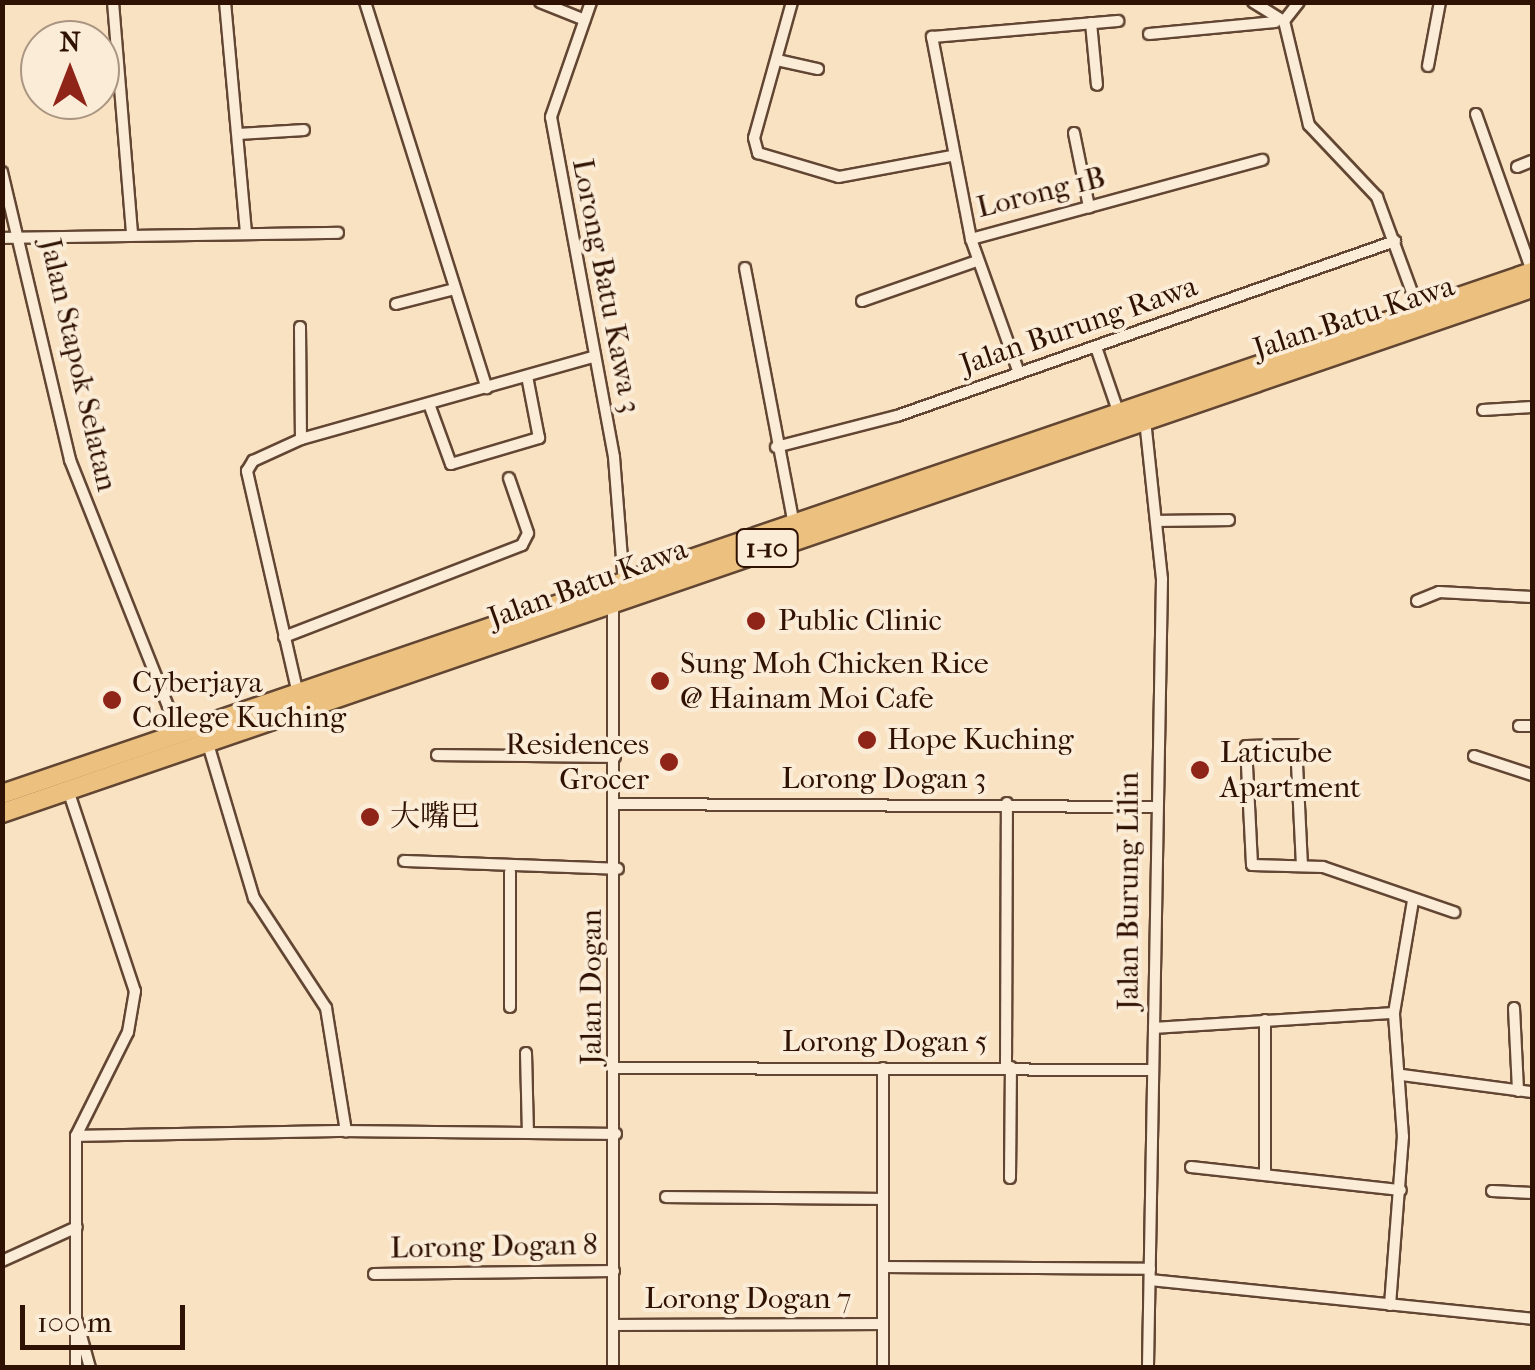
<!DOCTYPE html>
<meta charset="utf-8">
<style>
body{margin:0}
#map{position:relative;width:1535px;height:1370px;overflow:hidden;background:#f9e2c1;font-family:"IM FELL French Canon","Noto Serif SC",serif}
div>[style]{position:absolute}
.roads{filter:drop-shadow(2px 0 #624633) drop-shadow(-2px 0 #624633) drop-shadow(0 2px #624633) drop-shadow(0 -2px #624633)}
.minor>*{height:10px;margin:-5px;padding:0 5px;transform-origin:5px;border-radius:5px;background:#fbecd7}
.trunk>*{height:18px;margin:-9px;padding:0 9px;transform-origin:9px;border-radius:9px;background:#ecc180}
.dots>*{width:28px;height:28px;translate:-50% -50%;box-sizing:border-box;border:5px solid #fbecd7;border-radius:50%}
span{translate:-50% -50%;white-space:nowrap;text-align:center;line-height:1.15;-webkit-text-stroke:8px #fbecd7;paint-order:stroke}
.shield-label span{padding:2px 8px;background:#fbecd7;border:2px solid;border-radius:8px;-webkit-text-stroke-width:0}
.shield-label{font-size:28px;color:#301204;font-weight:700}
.street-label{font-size:30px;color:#301204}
.poi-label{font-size:30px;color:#301204}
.left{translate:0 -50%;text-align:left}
.right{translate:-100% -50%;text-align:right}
.frame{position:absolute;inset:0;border:5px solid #301204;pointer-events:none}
.north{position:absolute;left:20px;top:20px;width:100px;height:100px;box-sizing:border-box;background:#fbecd7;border:2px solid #aa9583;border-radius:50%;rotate:0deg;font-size:28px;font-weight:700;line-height:40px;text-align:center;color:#301204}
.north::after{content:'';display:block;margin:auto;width:35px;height:45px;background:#8f2418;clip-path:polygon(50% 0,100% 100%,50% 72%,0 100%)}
.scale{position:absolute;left:20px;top:1305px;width:165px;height:45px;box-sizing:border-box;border:5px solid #301204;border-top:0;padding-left:12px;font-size:30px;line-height:35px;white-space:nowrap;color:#301204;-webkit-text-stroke:8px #fbecd7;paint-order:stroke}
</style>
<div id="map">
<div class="roads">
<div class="minor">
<div style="left:113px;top:2px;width:232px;rotate:85.3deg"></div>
<div style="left:225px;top:2px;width:231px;rotate:84.8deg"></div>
<div style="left:365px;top:2px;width:405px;rotate:72.5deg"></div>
<div style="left:540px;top:2px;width:48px;rotate:21.8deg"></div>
<div style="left:591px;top:2px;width:122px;rotate:109.2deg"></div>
<div style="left:551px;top:117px;width:346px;rotate:79.5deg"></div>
<div style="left:614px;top:457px;width:128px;rotate:85.5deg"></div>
<div style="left:792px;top:2px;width:141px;rotate:105.6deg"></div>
<div style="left:754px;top:138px;width:16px;rotate:75deg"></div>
<div style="left:758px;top:153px;width:84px;rotate:16.5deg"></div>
<div style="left:839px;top:177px;width:114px;rotate:-10.6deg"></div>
<div style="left:1253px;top:2px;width:36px;rotate:32deg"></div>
<div style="left:1284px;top:21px;width:107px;rotate:76.5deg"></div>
<div style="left:1309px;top:125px;width:99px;rotate:46.6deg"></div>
<div style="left:1377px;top:197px;width:121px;rotate:69.8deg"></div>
<div style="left:1284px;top:21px;width:24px;rotate:-52deg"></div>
<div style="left:1091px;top:23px;width:62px;rotate:84.5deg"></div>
<div style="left:1149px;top:34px;width:127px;rotate:-5.4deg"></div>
<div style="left:777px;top:60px;width:42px;rotate:12.4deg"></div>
<div style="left:1428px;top:66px;width:65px;rotate:-79.4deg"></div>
<div style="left:1476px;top:114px;width:167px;rotate:70.4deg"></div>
<div style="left:1074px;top:133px;width:76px;rotate:78.5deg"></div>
<div style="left:239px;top:134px;width:65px;rotate:-3.5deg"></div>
<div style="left:1517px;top:167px;width:16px;rotate:-22deg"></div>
<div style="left:2px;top:172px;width:296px;rotate:76.7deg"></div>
<div style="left:70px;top:460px;width:295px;rotate:68.3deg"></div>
<div style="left:2px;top:238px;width:336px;rotate:-0.9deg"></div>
<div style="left:971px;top:239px;width:302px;rotate:-15.2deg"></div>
<div style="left:745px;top:268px;width:261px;rotate:79.2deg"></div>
<div style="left:862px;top:301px;width:122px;rotate:-19.2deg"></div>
<div style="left:396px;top:304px;width:61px;rotate:-14.3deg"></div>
<div style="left:300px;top:327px;width:112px;rotate:89.5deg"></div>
<div style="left:1096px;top:347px;width:68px;rotate:71deg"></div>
<div style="left:1019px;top:373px;width:142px;rotate:-109.7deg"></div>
<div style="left:971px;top:239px;width:206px;rotate:-100.9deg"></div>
<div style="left:932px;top:37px;width:187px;rotate:-4.9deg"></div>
<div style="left:429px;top:404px;width:64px;rotate:69.9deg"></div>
<div style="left:451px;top:464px;width:92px;rotate:-16.5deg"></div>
<div style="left:539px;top:438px;width:63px;rotate:-101deg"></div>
<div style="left:1483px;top:410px;width:49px;rotate:-3.5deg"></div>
<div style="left:1145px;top:420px;width:160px;rotate:83.9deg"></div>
<div style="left:1162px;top:579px;width:789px;rotate:91.02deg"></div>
<div style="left:776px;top:447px;width:125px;rotate:-14.4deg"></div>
<div style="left:897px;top:416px;width:528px;rotate:-19.36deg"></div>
<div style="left:1157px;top:521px;width:72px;rotate:-0.8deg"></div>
<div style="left:1417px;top:601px;width:24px;rotate:-22deg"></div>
<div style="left:1439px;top:592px;width:93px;rotate:3.1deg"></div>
<div style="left:613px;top:607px;width:761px;rotate:90deg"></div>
<div style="left:284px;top:637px;width:255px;rotate:-21.1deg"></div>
<div style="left:522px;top:545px;width:13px;rotate:-63deg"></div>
<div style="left:528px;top:533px;width:58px;rotate:-109.1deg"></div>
<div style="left:298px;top:694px;width:229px;rotate:-102.9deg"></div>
<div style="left:247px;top:471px;width:12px;rotate:-59deg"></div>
<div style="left:253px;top:461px;width:53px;rotate:-24.6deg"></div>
<div style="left:301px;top:439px;width:303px;rotate:-15.7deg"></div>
<div style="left:1519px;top:726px;width:13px"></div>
<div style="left:208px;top:744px;width:161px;rotate:73.4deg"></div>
<div style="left:254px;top:898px;width:131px;rotate:56.8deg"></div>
<div style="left:326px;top:1008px;width:125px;rotate:80.8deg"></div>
<div style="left:346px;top:1131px;width:270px;rotate:0.6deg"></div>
<div style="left:437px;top:755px;width:178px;rotate:0.6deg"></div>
<div style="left:1474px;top:756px;width:61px;rotate:18.1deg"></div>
<div style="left:68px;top:790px;width:212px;rotate:71.6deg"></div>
<div style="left:135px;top:991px;width:42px;rotate:99.7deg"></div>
<div style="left:128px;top:1032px;width:116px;rotate:116.6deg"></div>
<div style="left:617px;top:804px;width:535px;rotate:0.32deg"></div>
<div style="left:404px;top:861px;width:214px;rotate:2.1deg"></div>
<div style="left:1302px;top:866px;width:121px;rotate:-92.8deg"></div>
<div style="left:1296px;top:745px;width:50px;rotate:178.9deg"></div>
<div style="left:1246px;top:746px;width:119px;rotate:87.1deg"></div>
<div style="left:1252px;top:865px;width:71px;rotate:1.6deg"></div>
<div style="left:1323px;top:867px;width:139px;rotate:19deg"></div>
<div style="left:510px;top:1007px;width:135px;rotate:-90deg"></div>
<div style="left:1514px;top:1008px;width:83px;rotate:87.2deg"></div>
<div style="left:1265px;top:1020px;width:155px;rotate:90deg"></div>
<div style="left:1154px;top:1028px;width:240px;rotate:-3.6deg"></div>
<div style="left:526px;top:1053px;width:80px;rotate:88.6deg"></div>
<div style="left:1006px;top:1067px;width:264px;rotate:-89.8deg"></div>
<div style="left:617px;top:1068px;width:536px;rotate:0.21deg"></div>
<div style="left:1402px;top:1075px;width:131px;rotate:7.5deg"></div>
<div style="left:1191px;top:1167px;width:211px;rotate:6.3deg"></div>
<div style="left:1010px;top:1178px;width:111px;rotate:-89.5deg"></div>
<div style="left:1492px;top:1191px;width:40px;rotate:2.9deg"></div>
<div style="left:666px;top:1197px;width:217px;rotate:0.5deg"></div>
<div style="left:2px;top:1261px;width:82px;rotate:-24.4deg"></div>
<div style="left:884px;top:1267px;width:266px;rotate:0.4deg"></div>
<div style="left:374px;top:1274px;width:240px;rotate:-0.7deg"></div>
<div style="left:1150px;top:1280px;width:384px;rotate:5.8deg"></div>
<div style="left:1390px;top:1305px;width:169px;rotate:-85.6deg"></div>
<div style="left:1403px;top:1137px;width:124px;rotate:-94.2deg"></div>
<div style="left:1394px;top:1013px;width:114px;rotate:-80.4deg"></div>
<div style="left:77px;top:1321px;width:49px;rotate:74.5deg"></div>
<div style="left:613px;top:1325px;width:270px;rotate:-0.2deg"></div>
<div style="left:76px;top:1368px;width:232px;rotate:-90deg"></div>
<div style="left:76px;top:1136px;width:270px;rotate:-1.1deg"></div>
<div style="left:883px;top:1368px;width:300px;rotate:-90deg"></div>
</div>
<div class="trunk">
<div style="left:2px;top:794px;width:1617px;rotate:-18.84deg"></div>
<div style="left:2px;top:813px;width:1618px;rotate:-18.94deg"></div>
</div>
</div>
<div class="dots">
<div style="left:756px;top:621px;background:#8f2418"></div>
<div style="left:660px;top:681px;background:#8f2418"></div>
<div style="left:112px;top:700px;background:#8f2418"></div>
<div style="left:867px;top:740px;background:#8f2418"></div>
<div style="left:669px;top:762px;background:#8f2418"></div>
<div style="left:1200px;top:770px;background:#8f2418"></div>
<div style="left:370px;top:817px;background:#8f2418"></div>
</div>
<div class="shield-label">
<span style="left:767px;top:548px">1-10</span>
</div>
<div class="street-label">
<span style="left:1041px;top:193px;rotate:-14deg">Lorong 1B</span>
<span style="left:606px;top:286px;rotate:79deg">Lorong Batu Kawa 3</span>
<span style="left:1354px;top:318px;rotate:-18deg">Jalan Batu Kawa</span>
<span style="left:1079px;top:326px;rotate:-19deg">Jalan Burung Rawa</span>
<span style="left:78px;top:365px;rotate:77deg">Jalan Stapok Selatan</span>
<span style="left:588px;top:584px;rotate:-20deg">Jalan Batu Kawa</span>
<span style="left:884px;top:779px">Lorong Dogan 3</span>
<span style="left:1129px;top:891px;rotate:-90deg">Jalan Burung Lilin</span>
<span style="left:592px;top:987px;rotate:-90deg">Jalan Dogan</span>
<span style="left:885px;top:1042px">Lorong Dogan 5</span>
<span style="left:494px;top:1247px;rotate:-1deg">Lorong Dogan 8</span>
<span style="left:748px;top:1299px">Lorong Dogan 7</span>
</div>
<div class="poi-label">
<span class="left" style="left:778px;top:621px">Public Clinic</span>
<span class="left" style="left:680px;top:681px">Sung Moh Chicken Rice<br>@ Hainam Moi Cafe</span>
<span class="left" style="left:132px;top:700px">Cyberjaya<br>College Kuching</span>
<span class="left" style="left:887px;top:740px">Hope Kuching</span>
<span class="right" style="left:649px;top:762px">Residences<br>Grocer</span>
<span class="left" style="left:1220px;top:770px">Laticube<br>Apartment</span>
<span class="left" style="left:390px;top:817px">大嘴巴</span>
</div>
<div class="frame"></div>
<div class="north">N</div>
<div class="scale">100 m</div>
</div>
